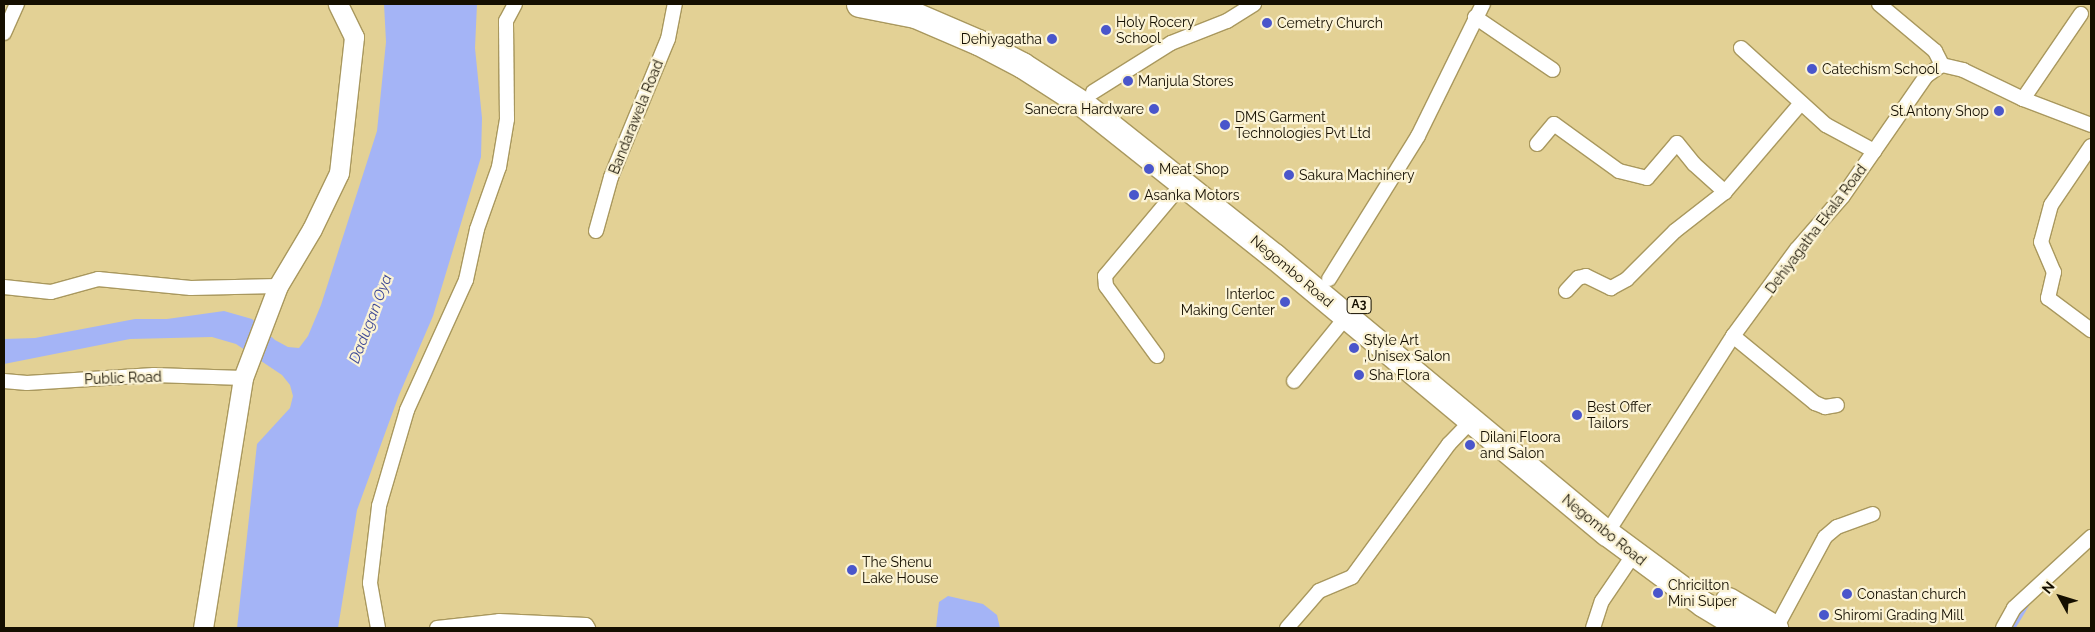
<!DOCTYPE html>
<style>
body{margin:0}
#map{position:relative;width:2095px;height:632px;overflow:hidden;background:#e3d195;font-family:Raleway,sans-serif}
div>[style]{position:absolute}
.water>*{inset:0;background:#a4b4f6}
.stream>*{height:4.5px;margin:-2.25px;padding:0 2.25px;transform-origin:2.25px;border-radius:2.25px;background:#a4b4f6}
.roads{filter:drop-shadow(1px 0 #a9985e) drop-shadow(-1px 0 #a9985e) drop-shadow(0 1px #a9985e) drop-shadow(0 -1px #a9985e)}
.street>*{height:14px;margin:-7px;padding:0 7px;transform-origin:7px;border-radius:7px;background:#fff}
.secondary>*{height:19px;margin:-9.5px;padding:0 9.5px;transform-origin:9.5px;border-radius:9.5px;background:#fff}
.highway>*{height:25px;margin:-12.5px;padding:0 12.5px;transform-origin:12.5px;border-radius:12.5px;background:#fff}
.dots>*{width:14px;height:14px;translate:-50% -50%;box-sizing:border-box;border:2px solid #fbf3d5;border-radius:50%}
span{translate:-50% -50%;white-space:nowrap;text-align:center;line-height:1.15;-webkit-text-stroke:4.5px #fbf3d5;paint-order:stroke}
.shield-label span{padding:1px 4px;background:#fbf3d5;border:1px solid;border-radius:4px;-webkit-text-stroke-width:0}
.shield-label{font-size:12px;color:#150f00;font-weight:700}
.poi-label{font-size:14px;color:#150f00}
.left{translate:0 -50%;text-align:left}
.right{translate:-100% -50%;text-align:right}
.street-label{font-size:14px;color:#150f00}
.water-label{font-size:15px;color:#3d4896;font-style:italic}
.frame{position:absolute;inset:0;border:5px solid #150f00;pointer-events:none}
.north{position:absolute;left:2035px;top:572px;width:50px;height:50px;-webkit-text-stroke:4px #fbf3d5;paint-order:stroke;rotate:309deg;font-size:14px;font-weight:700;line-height:20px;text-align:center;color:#150f00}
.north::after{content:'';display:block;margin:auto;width:18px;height:22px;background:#150f00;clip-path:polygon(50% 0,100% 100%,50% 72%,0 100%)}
</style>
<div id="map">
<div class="water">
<div style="clip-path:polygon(384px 4px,477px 4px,475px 48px,482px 118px,481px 157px,433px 316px,399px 395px,357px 510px,338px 628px,237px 628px,257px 444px,290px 408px,293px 396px,290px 385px,282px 375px,236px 344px,212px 337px,130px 339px,4px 364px,4px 339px,35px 338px,135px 319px,167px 319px,224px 311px,252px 319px,275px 340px,288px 347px,299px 348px,308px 336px,321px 305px,377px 131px,386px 42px)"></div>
<div style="clip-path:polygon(948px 596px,983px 604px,997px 615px,1000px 628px,936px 628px,939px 602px)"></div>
</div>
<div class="stream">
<div style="left:2012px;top:628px;width:29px;rotate:-59deg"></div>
</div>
<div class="roads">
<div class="street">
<div style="left:1879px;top:4px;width:73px;rotate:40deg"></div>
<div style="left:1935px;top:51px;width:16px;rotate:63deg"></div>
<div style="left:1475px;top:17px;width:94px;rotate:34.2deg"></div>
<div style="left:4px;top:33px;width:32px;rotate:-66deg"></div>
<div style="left:1741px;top:48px;width:115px;rotate:42.2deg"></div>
<div style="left:1826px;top:125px;width:55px;rotate:28.4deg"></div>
<div style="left:1093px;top:92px;width:92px;rotate:-32.1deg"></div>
<div style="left:1171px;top:43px;width:60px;rotate:-21.4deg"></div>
<div style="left:1227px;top:21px;width:32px;rotate:-32deg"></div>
<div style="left:2023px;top:99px;width:103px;rotate:-55.7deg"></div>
<div style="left:1537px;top:144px;width:26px;rotate:-50deg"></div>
<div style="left:1554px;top:124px;width:80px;rotate:35.9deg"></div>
<div style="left:1619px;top:171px;width:29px;rotate:14deg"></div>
<div style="left:1647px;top:178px;width:46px;rotate:-49.4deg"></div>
<div style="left:1677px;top:143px;width:27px;rotate:51deg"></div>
<div style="left:1694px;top:164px;width:42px;rotate:42.1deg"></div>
<div style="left:2091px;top:146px;width:71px;rotate:124.1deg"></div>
<div style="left:2051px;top:205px;width:38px;rotate:105deg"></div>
<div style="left:2041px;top:242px;width:33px;rotate:67deg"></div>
<div style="left:2054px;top:272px;width:27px;rotate:103deg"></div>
<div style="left:2048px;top:298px;width:54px;rotate:36.7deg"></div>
<div style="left:596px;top:231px;width:56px;rotate:-74.5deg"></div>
<div style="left:611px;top:177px;width:149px;rotate:-67.6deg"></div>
<div style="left:668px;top:39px;width:36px;rotate:-79deg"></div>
<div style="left:1329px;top:279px;width:168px;rotate:-58.1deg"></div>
<div style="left:1418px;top:136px;width:147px;rotate:-63.8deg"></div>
<div style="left:4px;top:287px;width:47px;rotate:6.1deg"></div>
<div style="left:51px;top:292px;width:49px;rotate:-15.5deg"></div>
<div style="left:98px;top:279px;width:93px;rotate:5.5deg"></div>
<div style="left:191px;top:288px;width:87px;rotate:-1.3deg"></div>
<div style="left:1566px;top:291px;width:18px;rotate:-47deg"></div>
<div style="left:1578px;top:278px;width:8px;rotate:-14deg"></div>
<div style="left:1586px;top:276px;width:28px;rotate:26deg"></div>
<div style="left:1611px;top:288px;width:18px;rotate:-29deg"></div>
<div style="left:1627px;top:279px;width:68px;rotate:-45deg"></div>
<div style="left:1675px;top:231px;width:63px;rotate:-38deg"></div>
<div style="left:1725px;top:192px;width:117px;rotate:-49.5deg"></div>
<div style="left:1733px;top:336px;width:106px;rotate:39.3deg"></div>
<div style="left:1815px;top:403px;width:11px;rotate:22deg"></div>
<div style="left:1825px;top:407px;width:12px;rotate:-9deg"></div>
<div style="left:1157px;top:356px;width:87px;rotate:-126.1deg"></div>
<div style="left:1106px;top:286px;width:10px;rotate:-96deg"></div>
<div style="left:1105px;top:276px;width:123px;rotate:-50deg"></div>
<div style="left:4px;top:381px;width:23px;rotate:5deg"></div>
<div style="left:27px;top:383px;width:127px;rotate:-3.6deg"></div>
<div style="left:154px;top:375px;width:89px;rotate:1.9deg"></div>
<div style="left:1294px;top:381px;width:82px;rotate:-50.9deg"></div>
<div style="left:1607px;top:533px;width:234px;rotate:-57.4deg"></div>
<div style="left:1733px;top:336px;width:108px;rotate:-53.7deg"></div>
<div style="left:1797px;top:249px;width:70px;rotate:-49deg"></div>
<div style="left:1843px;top:196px;width:146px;rotate:-55.3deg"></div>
<div style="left:1926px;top:76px;width:19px;rotate:-35deg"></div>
<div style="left:1942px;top:65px;width:22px;rotate:13deg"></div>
<div style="left:1963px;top:70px;width:67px;rotate:25.8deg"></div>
<div style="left:2023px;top:99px;width:73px;rotate:20.9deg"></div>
<div style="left:378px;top:628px;width:46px;rotate:-100.1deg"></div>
<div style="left:370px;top:583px;width:78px;rotate:-83.3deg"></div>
<div style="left:379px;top:506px;width:100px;rotate:-73.7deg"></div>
<div style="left:407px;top:410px;width:143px;rotate:-65.6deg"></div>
<div style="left:466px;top:280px;width:52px;rotate:-77.8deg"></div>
<div style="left:477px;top:229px;width:66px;rotate:-70.5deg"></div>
<div style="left:499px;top:167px;width:49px;rotate:-80.5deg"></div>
<div style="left:507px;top:119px;width:98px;rotate:-90.6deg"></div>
<div style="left:506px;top:21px;width:19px;rotate:-62deg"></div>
<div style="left:437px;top:628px;width:62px;rotate:-6.4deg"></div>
<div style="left:499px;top:621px;width:87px;rotate:2.6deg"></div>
<div style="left:586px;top:625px;width:4px;rotate:56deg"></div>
<div style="left:1287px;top:628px;width:49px;rotate:-49.1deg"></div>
<div style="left:1319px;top:591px;width:36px;rotate:-23deg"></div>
<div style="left:1352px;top:577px;width:165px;rotate:-53.9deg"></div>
<div style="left:1449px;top:444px;width:33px;rotate:-46deg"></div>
<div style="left:1593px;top:628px;width:28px;rotate:-72deg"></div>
<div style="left:1602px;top:601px;width:57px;rotate:-55.8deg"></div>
<div style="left:1776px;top:628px;width:103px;rotate:-61.7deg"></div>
<div style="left:1825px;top:537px;width:16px;rotate:-40deg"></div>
<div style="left:1837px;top:527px;width:38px;rotate:-20deg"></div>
<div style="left:2003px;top:628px;width:23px;rotate:-61deg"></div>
<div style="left:2014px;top:608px;width:105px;rotate:-42.7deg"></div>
</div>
<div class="secondary">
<div style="left:203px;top:628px;width:253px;rotate:-80.9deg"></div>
<div style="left:243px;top:378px;width:98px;rotate:-69.2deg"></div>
<div style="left:278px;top:286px;width:66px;rotate:-59.2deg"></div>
<div style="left:312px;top:229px;width:62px;rotate:-64.3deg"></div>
<div style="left:339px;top:173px;width:137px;rotate:-83.7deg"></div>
<div style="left:354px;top:37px;width:37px;rotate:-116deg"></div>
</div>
<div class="highway">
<div style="left:859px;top:4px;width:57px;rotate:11.1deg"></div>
<div style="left:915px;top:15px;width:69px;rotate:23.2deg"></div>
<div style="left:978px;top:42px;width:50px;rotate:27.6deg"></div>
<div style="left:1022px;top:65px;width:74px;rotate:32.8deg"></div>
<div style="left:1084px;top:105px;width:243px;rotate:38.5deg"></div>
<div style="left:1274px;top:256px;width:433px;rotate:39.8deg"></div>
<div style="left:1607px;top:533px;width:119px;rotate:36.5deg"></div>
<div style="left:1703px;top:604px;width:47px;rotate:31deg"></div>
<div style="left:1728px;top:600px;width:55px;rotate:30.8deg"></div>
</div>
</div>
<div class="dots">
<div style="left:1267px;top:23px;background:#4a56cb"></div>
<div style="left:1106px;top:30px;background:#4a56cb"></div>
<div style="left:1052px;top:39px;background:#4a56cb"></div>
<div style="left:1812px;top:69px;background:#4a56cb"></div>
<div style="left:1128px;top:81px;background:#4a56cb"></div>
<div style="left:1154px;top:109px;background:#4a56cb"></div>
<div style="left:1999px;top:111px;background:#4a56cb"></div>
<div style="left:1225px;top:125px;background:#4a56cb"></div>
<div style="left:1149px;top:169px;background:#4a56cb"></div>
<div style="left:1289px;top:175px;background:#4a56cb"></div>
<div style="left:1134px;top:195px;background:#4a56cb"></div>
<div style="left:1285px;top:302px;background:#4a56cb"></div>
<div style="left:1354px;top:348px;background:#4a56cb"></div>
<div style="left:1359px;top:375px;background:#4a56cb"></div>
<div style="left:1577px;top:415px;background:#4a56cb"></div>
<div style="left:1470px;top:445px;background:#4a56cb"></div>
<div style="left:852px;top:570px;background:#4a56cb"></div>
<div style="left:1658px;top:593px;background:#4a56cb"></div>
<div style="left:1847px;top:594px;background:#4a56cb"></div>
<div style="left:1824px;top:615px;background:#4a56cb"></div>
</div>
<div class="shield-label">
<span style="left:1359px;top:305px">A3</span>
</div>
<div class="poi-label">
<span class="left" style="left:1116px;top:30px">Holy Rocery<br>School</span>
<span class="left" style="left:1277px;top:23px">Cemetry Church</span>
<span class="right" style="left:1042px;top:39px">Dehiyagatha</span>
<span class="left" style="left:1822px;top:69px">Catechism School</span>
<span class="left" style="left:1138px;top:81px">Manjula Stores</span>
<span class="right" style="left:1144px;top:109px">Sanecra Hardware</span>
<span class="right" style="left:1989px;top:111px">St.Antony Shop</span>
<span class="left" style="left:1235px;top:125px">DMS Garment<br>Technologies Pvt Ltd</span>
<span class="left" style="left:1159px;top:169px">Meat Shop</span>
<span class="left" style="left:1299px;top:175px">Sakura Machinery</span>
<span class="left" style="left:1144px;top:195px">Asanka Motors</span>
<span class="right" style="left:1275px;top:302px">Interloc<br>Making Center</span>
<span class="left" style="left:1364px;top:348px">Style Art<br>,Unisex Salon</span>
<span class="left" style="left:1369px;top:375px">Sha Flora</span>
<span class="left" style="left:1587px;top:415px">Best Offer<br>Tailors</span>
<span class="left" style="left:1480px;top:445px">Dilani Floora<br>and Salon</span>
<span class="left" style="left:862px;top:570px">The Shenu<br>Lake House</span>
<span class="left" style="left:1668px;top:593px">Chricilton<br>Mini Super</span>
<span class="left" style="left:1857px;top:594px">Conastan church</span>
<span class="left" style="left:1834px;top:615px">Shiromi Grading Mill</span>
</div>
<div class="street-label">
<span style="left:636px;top:117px;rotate:-68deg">Bandarawela Road</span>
<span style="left:1816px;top:229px;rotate:-53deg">Dehiyagatha Ekala Road</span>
<span style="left:1292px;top:271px;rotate:40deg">Negombo Road</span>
<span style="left:123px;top:378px;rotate:-2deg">Public Road</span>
<span style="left:1604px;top:530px;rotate:39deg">Negombo Road</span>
</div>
<div class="water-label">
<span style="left:371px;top:319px;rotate:-69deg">Dadugan Oya</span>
</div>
<div class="frame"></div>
<div class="north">N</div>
</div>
